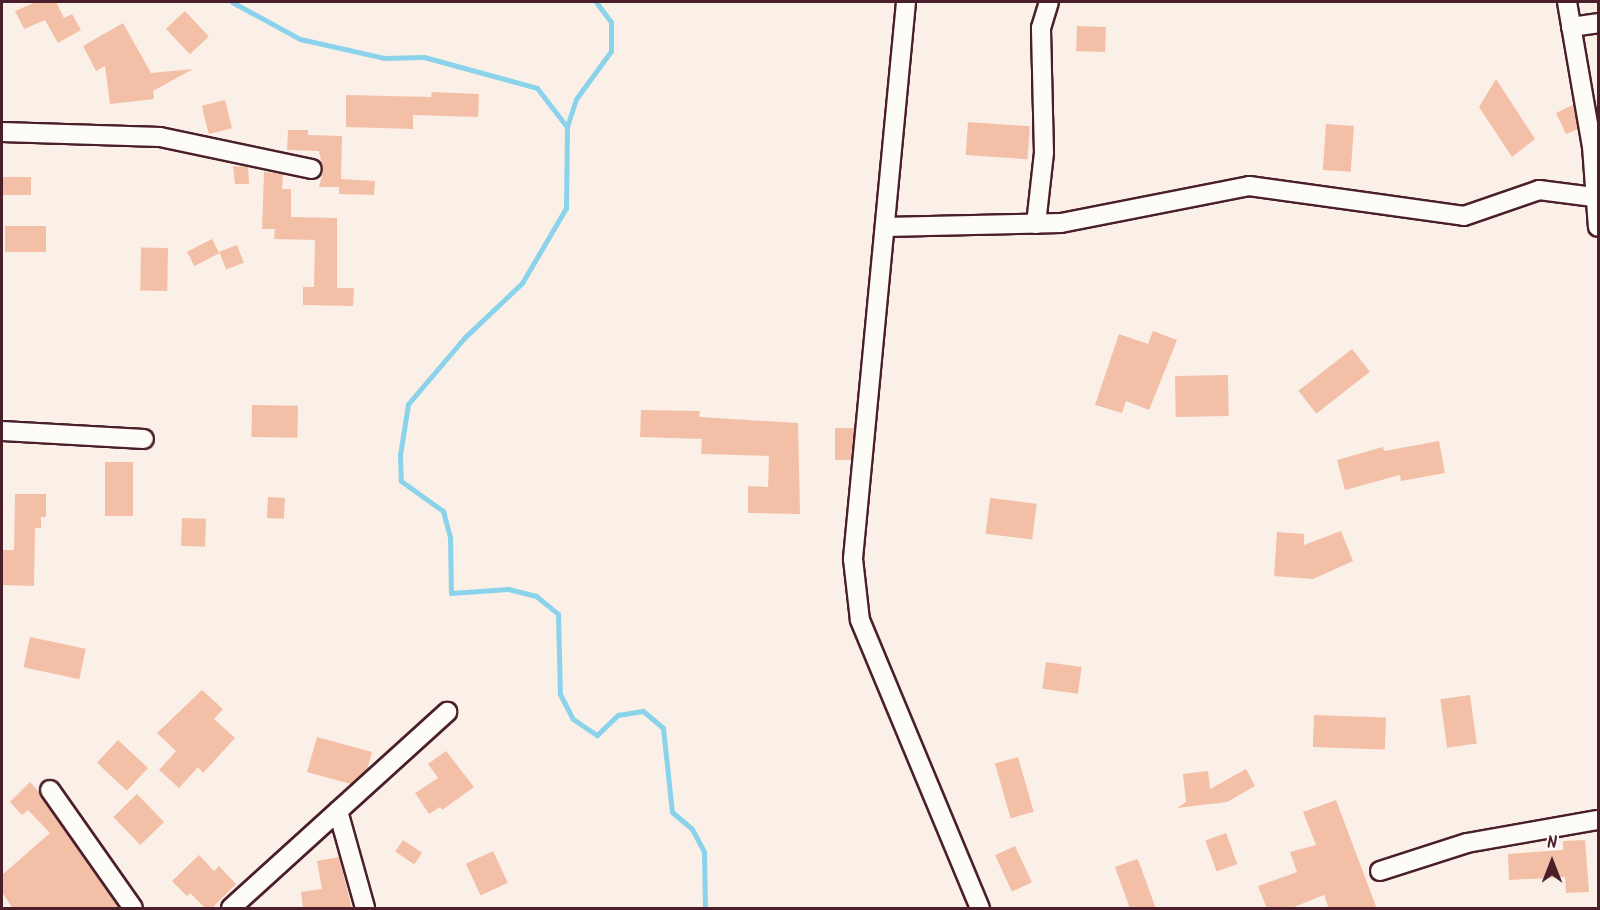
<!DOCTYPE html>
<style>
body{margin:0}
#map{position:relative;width:1600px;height:910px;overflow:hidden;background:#fbf0e7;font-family:Kalam,sans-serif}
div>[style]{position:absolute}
.stream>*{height:5px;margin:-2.5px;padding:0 2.5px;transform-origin:2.5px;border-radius:2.5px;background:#8ad3eb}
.building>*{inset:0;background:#f4bfa7;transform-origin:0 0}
.roads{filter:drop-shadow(2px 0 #4a1f2b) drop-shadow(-2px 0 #4a1f2b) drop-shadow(0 2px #4a1f2b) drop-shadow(0 -2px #4a1f2b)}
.minor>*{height:18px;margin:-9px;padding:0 9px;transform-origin:9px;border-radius:9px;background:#fdfcf7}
span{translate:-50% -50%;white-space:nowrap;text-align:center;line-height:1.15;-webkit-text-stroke:4.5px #fdfcf7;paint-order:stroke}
.frame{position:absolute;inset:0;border:3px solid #4a1f2b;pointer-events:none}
.north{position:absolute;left:1522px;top:832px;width:60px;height:60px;-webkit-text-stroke:4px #fdfcf7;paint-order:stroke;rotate:0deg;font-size:16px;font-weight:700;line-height:24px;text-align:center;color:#4a1f2b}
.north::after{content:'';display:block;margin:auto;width:21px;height:27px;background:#4a1f2b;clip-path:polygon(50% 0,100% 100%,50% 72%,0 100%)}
</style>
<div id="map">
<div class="stream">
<div style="left:232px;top:2px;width:77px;rotate:28.6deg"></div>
<div style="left:300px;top:39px;width:86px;rotate:12.7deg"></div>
<div style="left:384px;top:58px;width:40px;rotate:-1.4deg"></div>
<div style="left:424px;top:57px;width:117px;rotate:15.3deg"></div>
<div style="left:537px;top:88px;width:49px;rotate:52.4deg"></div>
<div style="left:596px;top:2px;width:25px;rotate:53deg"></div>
<div style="left:611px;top:22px;width:29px;rotate:90deg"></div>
<div style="left:611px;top:51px;width:59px;rotate:126.1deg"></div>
<div style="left:576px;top:99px;width:29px;rotate:108deg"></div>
<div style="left:567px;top:127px;width:81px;rotate:90.7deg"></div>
<div style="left:566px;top:208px;width:87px;rotate:120.4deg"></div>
<div style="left:522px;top:283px;width:79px;rotate:136.5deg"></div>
<div style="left:465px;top:337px;width:88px;rotate:130.4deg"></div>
<div style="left:408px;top:404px;width:52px;rotate:98.9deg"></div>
<div style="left:400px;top:455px;width:26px;rotate:88deg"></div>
<div style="left:401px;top:481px;width:52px;rotate:35.5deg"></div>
<div style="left:443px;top:511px;width:27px;rotate:75deg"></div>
<div style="left:450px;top:537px;width:56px;rotate:89deg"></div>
<div style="left:451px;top:593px;width:57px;rotate:-4deg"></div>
<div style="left:508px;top:589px;width:29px;rotate:14deg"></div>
<div style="left:536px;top:596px;width:28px;rotate:39deg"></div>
<div style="left:558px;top:614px;width:80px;rotate:88.6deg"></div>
<div style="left:560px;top:694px;width:28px;rotate:63deg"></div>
<div style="left:573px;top:719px;width:29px;rotate:34deg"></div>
<div style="left:597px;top:735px;width:29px;rotate:-44deg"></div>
<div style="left:618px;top:715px;width:25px;rotate:-9deg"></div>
<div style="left:643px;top:711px;width:26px;rotate:40deg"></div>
<div style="left:663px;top:728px;width:84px;rotate:83.9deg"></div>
<div style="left:672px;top:812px;width:26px;rotate:40deg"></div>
<div style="left:692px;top:829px;width:26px;rotate:62deg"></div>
<div style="left:704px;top:852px;width:56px;rotate:89deg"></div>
</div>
<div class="building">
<div style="clip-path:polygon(36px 2px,56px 2px,64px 18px,72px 14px,81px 30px,58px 43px,45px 20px,24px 29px,15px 11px)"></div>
<div style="left:185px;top:11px;width:35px;height:26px;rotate:47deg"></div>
<div style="clip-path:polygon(123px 23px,151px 73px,193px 69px,153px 91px,154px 99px,110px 104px,105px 66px,96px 71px,83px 46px)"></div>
<div style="left:1077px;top:26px;width:29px;height:25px;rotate:2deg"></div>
<div style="clip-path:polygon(1496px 79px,1535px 139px,1512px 157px,1479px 107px)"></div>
<div style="clip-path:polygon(432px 92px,479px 94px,478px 117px,413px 115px,413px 129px,346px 127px,346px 95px,431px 97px)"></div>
<div style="left:225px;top:100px;width:29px;height:24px;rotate:76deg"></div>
<div style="clip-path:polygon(1573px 105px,1578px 129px,1566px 134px,1556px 113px)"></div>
<div style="left:968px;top:122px;width:62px;height:33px;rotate:4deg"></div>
<div style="left:1326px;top:124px;width:28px;height:46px;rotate:4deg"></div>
<div style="clip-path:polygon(288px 130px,308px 130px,308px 135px,342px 136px,341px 179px,375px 181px,374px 195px,339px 194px,339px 187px,319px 187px,323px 171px,319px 151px,287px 150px)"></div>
<div style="clip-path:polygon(233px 166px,248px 167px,249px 184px,235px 184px)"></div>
<div style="clip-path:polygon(264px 172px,283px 174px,282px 189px,291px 189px,291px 217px,337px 218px,337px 288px,354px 288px,353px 306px,303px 305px,303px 287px,314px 287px,315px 240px,274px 239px,275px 229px,262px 229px)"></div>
<div style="left:2px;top:177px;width:29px;height:18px"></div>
<div style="left:5px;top:226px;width:41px;height:26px"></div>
<div style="left:212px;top:239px;width:16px;height:28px;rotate:63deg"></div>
<div style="left:237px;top:245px;width:19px;height:19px;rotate:69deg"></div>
<div style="left:168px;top:248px;width:43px;height:27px;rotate:91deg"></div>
<div style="clip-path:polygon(1153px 331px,1177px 340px,1149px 410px,1126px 401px,1122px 413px,1095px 405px,1119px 334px,1148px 344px)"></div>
<div style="left:1352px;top:349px;width:29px;height:68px;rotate:52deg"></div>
<div style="left:1228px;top:375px;width:41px;height:53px;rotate:89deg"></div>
<div style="left:252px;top:405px;width:46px;height:32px;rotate:1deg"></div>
<div style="clip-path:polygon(641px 410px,700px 411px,699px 417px,798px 423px,800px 514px,748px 513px,748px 486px,768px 487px,769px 456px,701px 454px,702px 439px,640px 437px)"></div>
<div style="left:835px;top:428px;width:19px;height:32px"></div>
<div style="clip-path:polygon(1439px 441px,1445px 473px,1401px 481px,1400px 475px,1345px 490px,1337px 460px,1383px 447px,1384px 451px)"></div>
<div style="left:105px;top:462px;width:28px;height:54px"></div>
<div style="clip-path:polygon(15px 494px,46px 494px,46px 517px,41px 517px,41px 528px,35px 528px,34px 586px,2px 585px,2px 550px,14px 550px)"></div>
<div style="left:268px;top:497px;width:17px;height:21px;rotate:3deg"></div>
<div style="left:990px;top:498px;width:47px;height:36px;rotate:7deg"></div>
<div style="left:182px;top:518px;width:24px;height:28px;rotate:2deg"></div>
<div style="clip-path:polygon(1341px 531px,1353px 561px,1313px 579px,1274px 576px,1277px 532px,1304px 534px,1304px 545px)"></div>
<div style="left:30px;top:637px;width:57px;height:31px;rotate:12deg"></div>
<div style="left:1046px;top:662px;width:36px;height:27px;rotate:8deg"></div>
<div style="clip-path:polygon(202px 690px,223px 709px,214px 719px,235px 738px,203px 773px,198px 767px,179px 788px,159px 770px,176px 751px,157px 733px)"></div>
<div style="left:1470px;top:695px;width:49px;height:30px;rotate:82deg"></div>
<div style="left:1314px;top:715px;width:72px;height:32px;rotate:2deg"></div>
<div style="clip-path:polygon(317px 737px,372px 752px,367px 770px,351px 784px,307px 772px)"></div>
<div style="left:118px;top:740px;width:41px;height:31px;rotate:43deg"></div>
<div style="clip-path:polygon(446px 751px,474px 787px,442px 810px,440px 807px,429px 814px,415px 793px,438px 778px,428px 764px)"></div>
<div style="left:1018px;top:757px;width:57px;height:24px;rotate:74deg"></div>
<div style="clip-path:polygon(1246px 769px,1255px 786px,1227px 802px,1177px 808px,1186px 802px,1183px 774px,1208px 771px,1210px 789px)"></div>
<div style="clip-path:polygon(30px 782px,39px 792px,120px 909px,13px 909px,2px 892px,2px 875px,50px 833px,28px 810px,22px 815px,10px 802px)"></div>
<div style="left:137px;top:794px;width:39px;height:33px;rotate:46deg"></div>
<div style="clip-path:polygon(1336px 800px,1377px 909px,1329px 909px,1324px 895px,1289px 909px,1267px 909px,1258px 886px,1297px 872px,1290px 852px,1316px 845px,1303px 812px)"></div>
<div style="left:1226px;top:833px;width:33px;height:22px;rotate:70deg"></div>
<div style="left:403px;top:840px;width:23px;height:14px;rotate:34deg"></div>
<div style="clip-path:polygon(1585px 840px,1589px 892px,1566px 893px,1565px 877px,1509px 880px,1508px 854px,1563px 850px,1563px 841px)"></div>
<div style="left:1015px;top:846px;width:40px;height:22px;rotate:65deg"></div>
<div style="left:493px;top:851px;width:35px;height:30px;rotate:65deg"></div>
<div style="clip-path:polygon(199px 855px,214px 871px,219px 866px,236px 884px,211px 909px,206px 909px,190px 893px,187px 896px,172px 881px)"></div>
<div style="clip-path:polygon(339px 857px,352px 909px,303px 909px,301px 892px,322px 889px,317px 861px)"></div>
<div style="clip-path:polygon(1137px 859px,1139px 862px,1156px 909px,1130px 909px,1115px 867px)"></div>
</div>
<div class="roads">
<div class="minor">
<div style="left:906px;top:2px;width:560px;rotate:95.44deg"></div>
<div style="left:853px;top:559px;width:61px;rotate:83.5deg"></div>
<div style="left:860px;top:620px;width:312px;rotate:67.4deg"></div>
<div style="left:1567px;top:2px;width:146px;rotate:80.2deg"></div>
<div style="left:1592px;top:146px;width:81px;rotate:85.8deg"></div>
<div style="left:1571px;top:27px;width:27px;rotate:-8deg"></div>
<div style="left:2px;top:132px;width:158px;rotate:1.8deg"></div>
<div style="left:160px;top:137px;width:155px;rotate:11.9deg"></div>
<div style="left:1036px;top:224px;width:71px;rotate:-83.6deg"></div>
<div style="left:1044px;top:153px;width:125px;rotate:-91.4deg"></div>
<div style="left:1041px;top:28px;width:27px;rotate:-73deg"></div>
<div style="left:885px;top:227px;width:176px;rotate:-1.3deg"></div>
<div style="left:1061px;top:223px;width:192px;rotate:-11.1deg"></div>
<div style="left:1249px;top:186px;width:217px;rotate:7.9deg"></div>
<div style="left:1464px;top:216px;width:79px;rotate:-19.1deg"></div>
<div style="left:1539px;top:190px;width:55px;rotate:7.3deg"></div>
<div style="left:2px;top:431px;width:142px;rotate:3.2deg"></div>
<div style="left:50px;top:790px;width:144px;rotate:54.9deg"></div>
<div style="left:338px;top:811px;width:101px;rotate:74.4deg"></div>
<div style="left:1380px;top:871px;width:91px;rotate:-17.8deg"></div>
<div style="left:1467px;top:843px;width:133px;rotate:-10deg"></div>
<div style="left:231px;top:908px;width:292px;rotate:-42.2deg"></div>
</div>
</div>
<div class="frame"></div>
<div class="north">N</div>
</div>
